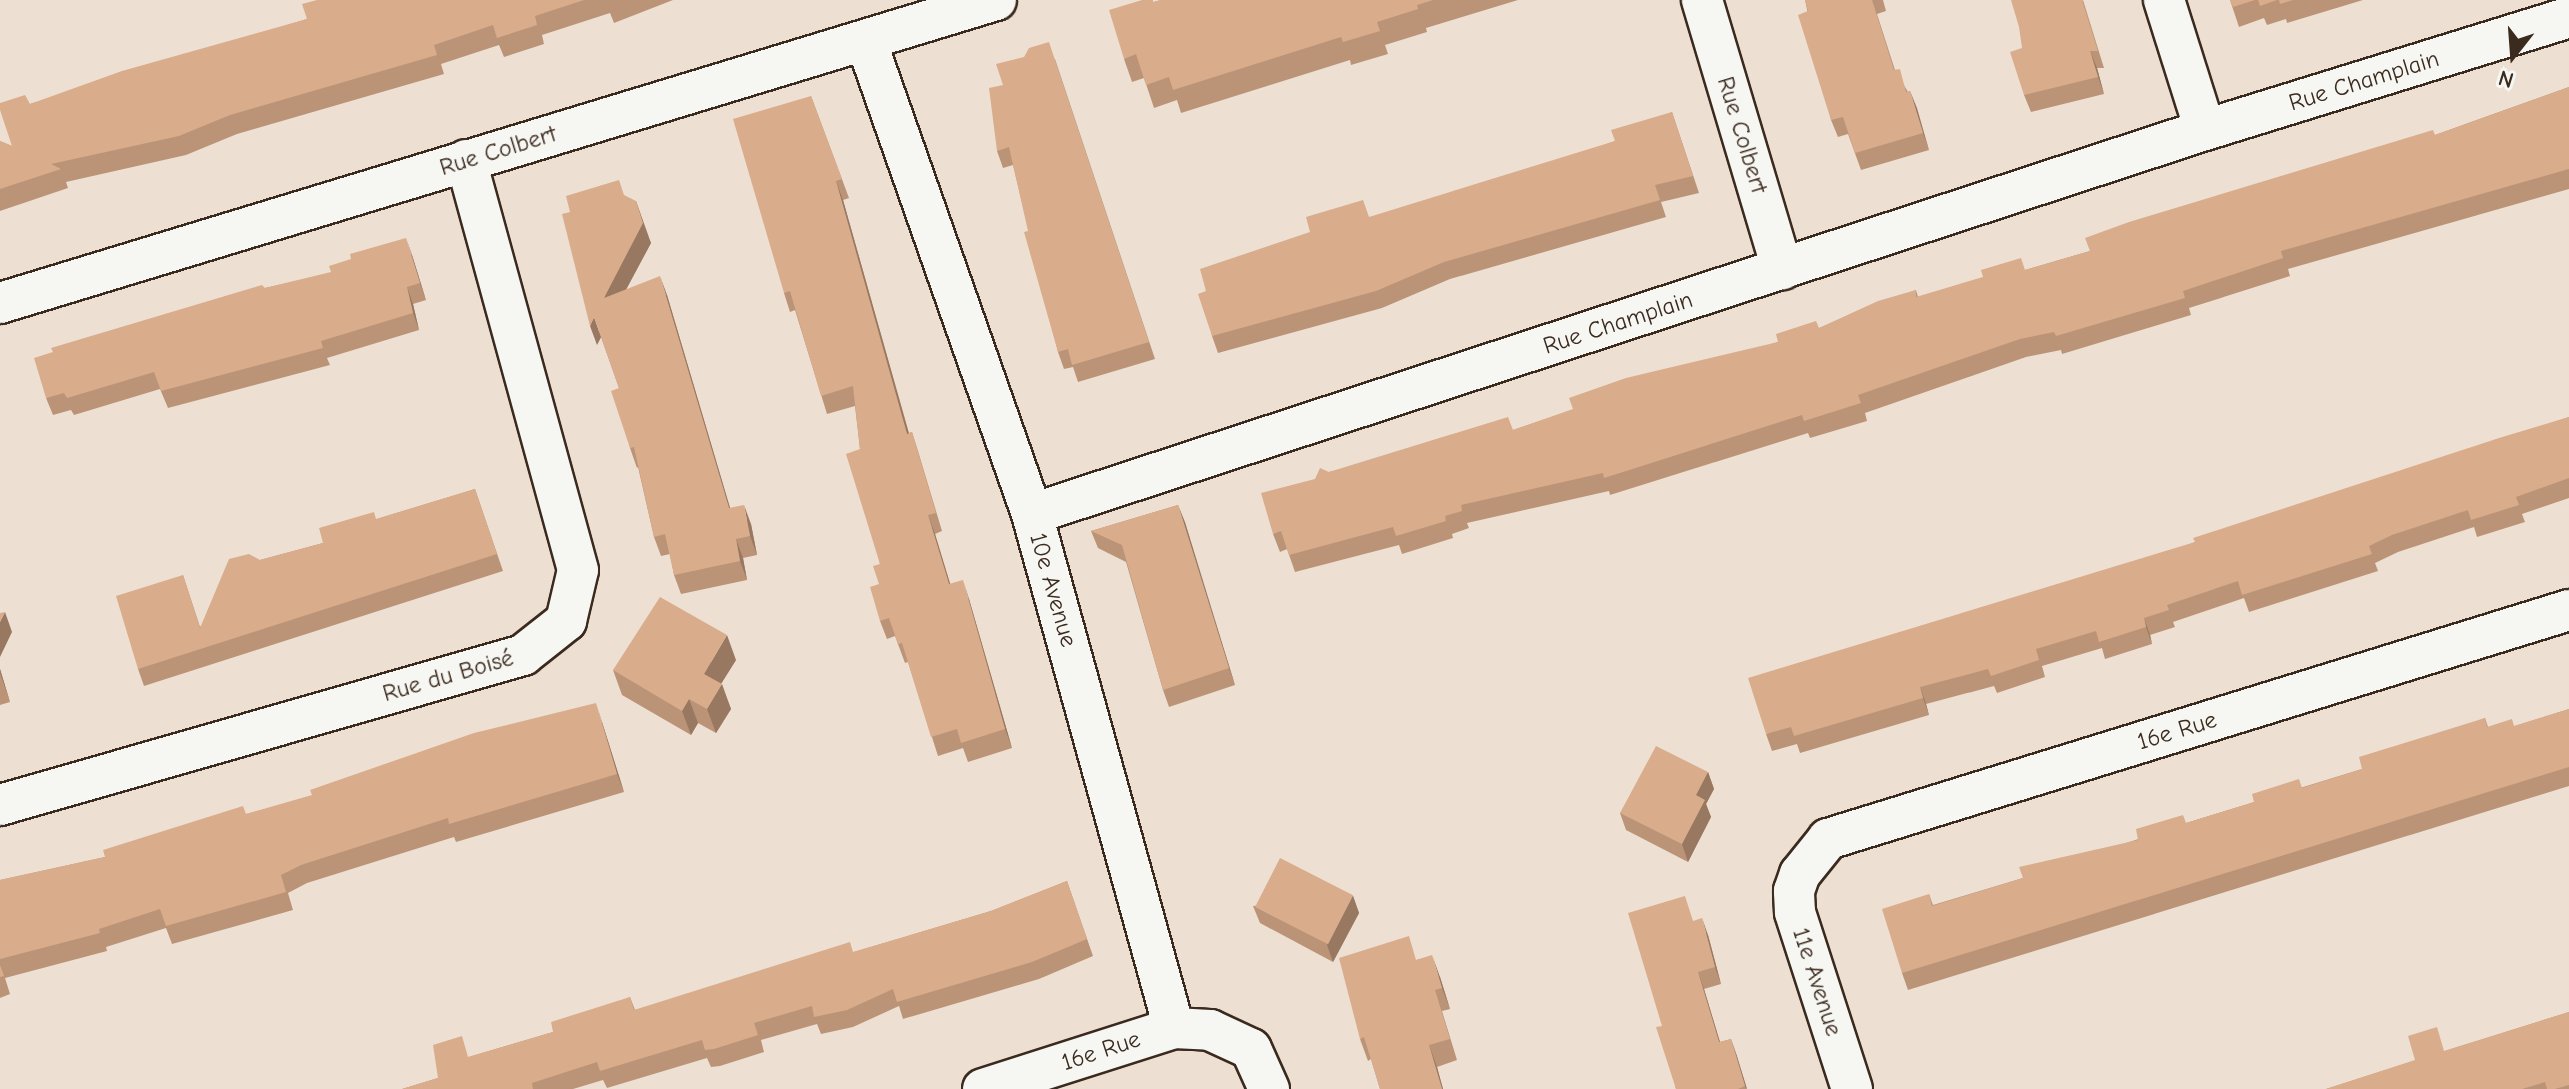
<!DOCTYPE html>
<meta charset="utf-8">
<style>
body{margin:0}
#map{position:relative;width:2569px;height:1089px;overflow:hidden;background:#ede0d3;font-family:"Comic Neue",sans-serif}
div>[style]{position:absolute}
.roads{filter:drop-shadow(2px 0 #3b2a1e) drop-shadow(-2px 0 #3b2a1e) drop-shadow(0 2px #3b2a1e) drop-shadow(0 -2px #3b2a1e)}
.minor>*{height:40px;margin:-20px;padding:0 20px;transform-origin:20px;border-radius:20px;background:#f6f6f2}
.wall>*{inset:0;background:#bb9478}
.shaded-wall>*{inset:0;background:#987861}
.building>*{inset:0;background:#d9ac8b;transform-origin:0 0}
span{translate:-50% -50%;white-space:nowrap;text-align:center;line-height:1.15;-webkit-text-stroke:8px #f6f6f2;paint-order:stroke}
.street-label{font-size:24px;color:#3b2a1e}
.north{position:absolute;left:2473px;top:16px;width:80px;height:80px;-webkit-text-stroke:6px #f6f6f2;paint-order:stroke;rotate:197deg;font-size:22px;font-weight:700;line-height:32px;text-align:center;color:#3b2a1e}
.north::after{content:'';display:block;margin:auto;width:28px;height:36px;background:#3b2a1e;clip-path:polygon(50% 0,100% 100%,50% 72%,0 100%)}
</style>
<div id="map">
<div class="roads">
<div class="minor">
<div style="left:1702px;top:0;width:281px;rotate:73.4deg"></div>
<div style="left:2164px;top:0;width:136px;rotate:72.5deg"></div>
<div style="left:866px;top:41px;width:501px;rotate:70.66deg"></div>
<div style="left:1032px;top:514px;width:533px;rotate:74.56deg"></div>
<div style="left:0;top:303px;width:1041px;rotate:-16.92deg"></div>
<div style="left:1032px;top:514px;width:1234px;rotate:-18.13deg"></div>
<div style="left:2205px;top:130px;width:381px;rotate:-17.2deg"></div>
<div style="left:0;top:805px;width:544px;rotate:-16deg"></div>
<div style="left:523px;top:655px;width:55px;rotate:-38.3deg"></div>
<div style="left:566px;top:621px;width:52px;rotate:-76.8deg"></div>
<div style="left:578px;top:570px;width:425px;rotate:-105.3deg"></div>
<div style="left:983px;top:1089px;width:201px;rotate:-17.7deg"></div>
<div style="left:1174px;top:1028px;width:36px;rotate:3deg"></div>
<div style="left:1210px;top:1030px;width:45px;rotate:24.9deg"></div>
<div style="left:1251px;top:1049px;width:44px;rotate:65.8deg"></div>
<div style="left:1852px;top:1089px;width:186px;rotate:-107.9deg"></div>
<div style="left:1795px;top:912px;width:21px;rotate:-93deg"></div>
<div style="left:1794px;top:891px;width:18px;rotate:-71deg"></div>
<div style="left:1800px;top:874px;width:45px;rotate:-51.3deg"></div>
<div style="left:1828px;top:839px;width:776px;rotate:-17.17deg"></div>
</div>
</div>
<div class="wall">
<div style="clip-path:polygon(317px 0,673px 0,614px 23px,610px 13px,542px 35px,544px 44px,504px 57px,499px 45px,441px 64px,444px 74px,237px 134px,186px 155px,66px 182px,68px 188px,0 211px,0 141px,12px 146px,30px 104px,307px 19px)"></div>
<div style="clip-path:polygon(1161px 0,1518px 0,1426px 28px,1427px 32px,1385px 45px,1388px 54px,1351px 65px,1350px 60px,1181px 113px,1177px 100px,1154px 108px,1144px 78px,1132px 82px,1124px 59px,1154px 2px)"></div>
<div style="clip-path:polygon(1805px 0,1883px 0,1886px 11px,1877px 14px,1895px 70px,1908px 92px,1910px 91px,1929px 150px,1861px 170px,1848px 134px,1838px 137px,1831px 120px)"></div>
<div style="clip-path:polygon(2083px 0,2104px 68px,2097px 68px,2104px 94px,2031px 112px,2024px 95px,2022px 48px)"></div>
<div style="clip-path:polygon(2230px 0,2363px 0,2287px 23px,2286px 19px,2267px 25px,2264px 18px,2239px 27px)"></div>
<div style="clip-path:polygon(1055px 59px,1155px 359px,1078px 382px,1073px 367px,1064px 369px,1058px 352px,1013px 165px,1003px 168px,997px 151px,1003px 85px)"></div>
<div style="clip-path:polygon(2569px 87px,2569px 189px,2288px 269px,2290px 276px,2189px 308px,2191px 315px,2062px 354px,2061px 350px,2026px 357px,1865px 413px,1867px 421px,1810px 438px,1808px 433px,1610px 495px,1609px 491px,1467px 523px,1469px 528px,1452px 534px,1453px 538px,1402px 554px,1399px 545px,1295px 572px,1287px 549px,1280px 552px,1273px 534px,1315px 479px,1329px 472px,1513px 430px,1778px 342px,1819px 328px,1916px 290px,1918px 297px,2025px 270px,2090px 251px,2435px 135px)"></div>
<div style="clip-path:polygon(811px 96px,849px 198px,843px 200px,909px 433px,912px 432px,918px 451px,942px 531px,935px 534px,950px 584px,969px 599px,1012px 748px,968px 762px,963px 748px,938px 756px,908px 662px,905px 663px,895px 636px,887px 639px,880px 621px,879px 584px,880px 564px,860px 449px,855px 406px,827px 414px,795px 310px,790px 312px,784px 293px)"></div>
<div style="clip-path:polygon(1672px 112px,1699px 193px,1661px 202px,1666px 217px,1450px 279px,1382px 308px,1218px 353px,1212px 336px,1206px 291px,1615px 141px)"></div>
<div style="clip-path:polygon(624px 195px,651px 243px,626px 289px,667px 295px,730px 508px,751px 524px,757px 555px,743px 558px,747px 580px,681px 594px,674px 575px,670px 554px,661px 556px,654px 537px,638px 467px,637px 468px,630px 448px,619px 388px,601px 337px,597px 345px)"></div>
<div style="clip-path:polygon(412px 255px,426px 300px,413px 304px,419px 330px,327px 358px,330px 365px,168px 408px,160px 389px,74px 415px,71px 410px,53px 415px,46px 398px,265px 288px)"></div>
<div style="clip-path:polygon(2569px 417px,2569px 498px,2522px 514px,2525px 522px,2477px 537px,2474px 527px,2398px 552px,2375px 563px,2378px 571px,2249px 612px,2244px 598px,2173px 622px,2175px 627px,2150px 635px,2152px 644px,2105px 659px,2102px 648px,2042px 666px,2045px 677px,1997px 693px,1994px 686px,1926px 704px,1929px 715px,1800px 753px,1797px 744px,1772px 751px,1766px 734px,2195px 542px)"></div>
<div style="clip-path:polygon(475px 489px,503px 571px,144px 686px,138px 669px,183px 575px,200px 627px,260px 560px,323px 543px,377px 519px)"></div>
<div style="clip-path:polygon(1178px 505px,1235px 685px,1169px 707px,1163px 690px,1126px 562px,1098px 548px,1091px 531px)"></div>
<div style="clip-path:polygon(736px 660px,721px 684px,731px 709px,716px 733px,698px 723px,691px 735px,622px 695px,613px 670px)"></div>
<div style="clip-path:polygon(0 669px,10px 702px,0 705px)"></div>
<div style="clip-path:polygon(2569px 709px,2569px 786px,1908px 990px,1902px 973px,1929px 894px,1933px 905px,2023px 878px,2186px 823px,2362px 769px,2485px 718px,2488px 727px,2515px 726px)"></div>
<div style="clip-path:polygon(602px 722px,624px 792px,456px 842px,454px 837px,307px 883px,288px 893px,293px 910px,172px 944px,166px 928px,106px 947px,107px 951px,5px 978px,10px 994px,0 998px,0 880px,105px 857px,246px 814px)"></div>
<div style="clip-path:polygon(1708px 772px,1714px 789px,1706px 804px,1711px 817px,1688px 862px,1626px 830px,1620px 813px)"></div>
<div style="clip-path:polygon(1067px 881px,1093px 956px,1039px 979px,903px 1019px,899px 1006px,853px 1027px,821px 1034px,817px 1024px,761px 1040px,764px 1052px,720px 1066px,711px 1067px,707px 1058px,607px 1088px,603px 1080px,573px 1089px,402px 1089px,438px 1078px,469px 1057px,553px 1032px,630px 997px,635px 1010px,854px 952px,991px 911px)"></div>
<div style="clip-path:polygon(1353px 896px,1359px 913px,1333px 962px,1260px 923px,1253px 906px)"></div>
<div style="clip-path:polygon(1694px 921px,1708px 935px,1721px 984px,1704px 989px,1720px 1042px,1731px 1039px,1747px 1089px,1676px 1089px,1662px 1026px)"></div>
<div style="clip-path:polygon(1418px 959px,1440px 977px,1450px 1009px,1442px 1011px,1457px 1060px,1437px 1067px,1443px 1089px,1380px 1089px,1371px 1059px,1368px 1061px,1360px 1039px)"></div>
<div style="clip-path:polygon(2569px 1012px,2569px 1089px,2326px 1089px,2445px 1051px)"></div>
</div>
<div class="shaded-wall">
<div style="clip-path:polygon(2090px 51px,2097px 68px,2104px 94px,2098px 77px)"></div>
<div style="clip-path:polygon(1910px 91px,1917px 108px,1929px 150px,1923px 133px)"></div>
<div style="clip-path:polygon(836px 181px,843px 200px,914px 452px,907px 434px)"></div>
<div style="clip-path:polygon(636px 201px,651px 243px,611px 318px,604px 298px)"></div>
<div style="clip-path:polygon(406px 238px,412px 255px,426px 300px,420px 283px)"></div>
<div style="clip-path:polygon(660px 276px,667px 295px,736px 528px,729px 508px)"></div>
<div style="clip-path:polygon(407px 287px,413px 304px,419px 330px,413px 313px)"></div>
<div style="clip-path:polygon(594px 317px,601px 337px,597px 345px,590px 326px)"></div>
<div style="clip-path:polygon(744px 505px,751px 524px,757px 555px,750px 536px)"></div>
<div style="clip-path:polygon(1178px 505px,1185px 522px,1235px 685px,1229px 668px)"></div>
<div style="clip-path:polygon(928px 515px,935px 534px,956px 603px,949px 584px)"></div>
<div style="clip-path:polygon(736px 539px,743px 558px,747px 580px,740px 561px)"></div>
<div style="clip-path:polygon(963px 580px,969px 599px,1012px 748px,1005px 729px)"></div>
<div style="clip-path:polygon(5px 612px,12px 632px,0 657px,0 622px)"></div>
<div style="clip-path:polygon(2144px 618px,2150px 635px,2152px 644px,2146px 627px)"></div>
<div style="clip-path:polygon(727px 635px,736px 660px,712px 698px,704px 674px)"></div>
<div style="clip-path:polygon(0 669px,10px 702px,0 673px)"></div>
<div style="clip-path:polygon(722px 684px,731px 709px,716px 733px,707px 709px)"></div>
<div style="clip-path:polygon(1920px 687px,1926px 704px,1929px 715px,1923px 698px)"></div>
<div style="clip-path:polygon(689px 699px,698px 723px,691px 735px,682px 711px)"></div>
<div style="clip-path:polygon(596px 703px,602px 722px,624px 792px,617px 774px)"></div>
<div style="clip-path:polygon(1708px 772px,1714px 789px,1706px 804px,1711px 817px,1688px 862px,1682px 844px,1696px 795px)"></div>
<div style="clip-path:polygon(1353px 896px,1359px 913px,1333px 962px,1327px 945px)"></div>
<div style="clip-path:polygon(1702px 918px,1708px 935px,1721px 984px,1715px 967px)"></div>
<div style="clip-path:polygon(1432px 955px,1440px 977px,1450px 1009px,1442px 988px)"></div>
<div style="clip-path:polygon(1698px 972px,1704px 989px,1725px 1059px,1719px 1042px)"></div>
<div style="clip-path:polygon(1731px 1039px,1737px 1056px,1747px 1089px,1745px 1086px)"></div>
<div style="clip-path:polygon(1429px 1045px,1437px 1067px,1443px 1089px,1442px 1089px)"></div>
</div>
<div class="building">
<div style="clip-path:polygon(317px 0,584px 0,535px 16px,537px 25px,497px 38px,493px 25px,434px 45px,437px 55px,230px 115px,179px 136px,51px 164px,61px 169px,0 189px,0 141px,12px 146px,0 110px,0 103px,25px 95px,30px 104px,122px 71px,307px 19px,302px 4px)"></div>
<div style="clip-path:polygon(1142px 0,1153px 0,1153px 2px,1161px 0,1433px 0,1417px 5px,1418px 9px,1377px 22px,1380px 31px,1343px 42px,1341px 37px,1173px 90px,1169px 77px,1146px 85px,1136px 54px,1124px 59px,1109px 10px)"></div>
<div style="clip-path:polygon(1805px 0,1872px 0,1894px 70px,1900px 69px,1906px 92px,1910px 91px,1923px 133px,1855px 153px,1843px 117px,1831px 120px,1798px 15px,1808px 11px)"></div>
<div style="clip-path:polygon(2011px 0,2082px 0,2098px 51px,2090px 51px,2098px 77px,2024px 95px,2010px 52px,2022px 48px,2019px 27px)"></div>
<div style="clip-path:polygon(2230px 0,2255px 0,2233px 7px)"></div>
<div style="clip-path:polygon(2258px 0,2277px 0,2260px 6px)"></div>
<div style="clip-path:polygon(2279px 0,2293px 0,2280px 4px)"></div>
<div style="clip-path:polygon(1049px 42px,1149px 342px,1072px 365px,1068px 349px,1058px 352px,1024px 232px,1028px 231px,1009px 147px,997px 151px,989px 88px,1003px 85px,996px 64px,1024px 57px,1029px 48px)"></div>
<div style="clip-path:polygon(2569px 87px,2569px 169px,2281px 251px,2283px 258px,2183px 291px,2185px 298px,2056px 336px,2054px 332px,2020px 339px,1858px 395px,1861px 403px,1804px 421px,1802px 415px,1604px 478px,1603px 473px,1461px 505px,1462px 511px,1445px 516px,1446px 521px,1396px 536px,1393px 527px,1289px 555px,1281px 531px,1273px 534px,1261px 493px,1315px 479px,1320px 468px,1329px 472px,1508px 417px,1513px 430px,1573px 409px,1569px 398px,1626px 378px,1778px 342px,1776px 334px,1816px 321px,1819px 328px,1878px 301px,1916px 290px,1916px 297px,1983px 277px,1981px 270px,2021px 258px,2025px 270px,2090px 251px,2085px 238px,2129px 222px,2433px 130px,2435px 135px)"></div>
<div style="clip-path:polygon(811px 96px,842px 179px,836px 181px,907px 434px,912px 432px,936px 513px,928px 515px,949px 584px,963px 580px,1005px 729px,961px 743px,957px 729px,931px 737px,902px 643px,898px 644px,889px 618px,880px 621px,870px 587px,879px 584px,873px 566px,880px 564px,846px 454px,860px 449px,853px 386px,821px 396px,790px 291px,784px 293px,733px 119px)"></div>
<div style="clip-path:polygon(1672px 112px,1693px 176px,1655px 185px,1660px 200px,1444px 262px,1376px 291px,1212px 336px,1198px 294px,1206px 291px,1200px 269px,1310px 232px,1306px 217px,1363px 200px,1369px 217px,1615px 141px,1611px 130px)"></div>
<div style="clip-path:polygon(619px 180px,624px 195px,636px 201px,643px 223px,604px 298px,660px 276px,729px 508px,744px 505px,750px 536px,736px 539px,740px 561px,674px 575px,665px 534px,654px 537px,634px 447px,630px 448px,611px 391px,619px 388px,594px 317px,590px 326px,562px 214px,570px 212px,566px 196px)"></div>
<div style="clip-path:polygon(406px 238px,420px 283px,407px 287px,413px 313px,321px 341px,323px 348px,161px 391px,154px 372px,67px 398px,64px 393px,46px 398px,34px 358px,53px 352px,51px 348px,262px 285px,265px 288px,331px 272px,329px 266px,351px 259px,350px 254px)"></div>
<div style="clip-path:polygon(2569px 417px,2569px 478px,2516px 497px,2519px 505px,2471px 520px,2468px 510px,2392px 535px,2369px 546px,2372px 554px,2242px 595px,2238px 581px,2167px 605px,2169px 610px,2144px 618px,2146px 627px,2099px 642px,2096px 631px,2036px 649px,2039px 660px,1991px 676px,1988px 669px,1920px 687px,1923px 698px,1794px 736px,1791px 727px,1766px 734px,1748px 678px,2195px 542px,2193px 538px,2499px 438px)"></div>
<div style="clip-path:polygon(475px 489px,497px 554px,138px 669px,116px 596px,183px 575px,200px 628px,229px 559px,249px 554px,260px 560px,323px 543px,319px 528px,374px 512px,376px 519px)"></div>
<div style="clip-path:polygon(1178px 505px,1229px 668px,1163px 690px,1122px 545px,1091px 531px)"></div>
<div style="clip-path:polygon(660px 597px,727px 635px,704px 674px,722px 684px,707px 709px,689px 699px,682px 711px,613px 670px)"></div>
<div style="clip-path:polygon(5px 612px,0 622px,0 613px)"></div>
<div style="clip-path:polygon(596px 703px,617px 774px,449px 824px,448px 818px,301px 865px,281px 875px,286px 892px,166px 926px,160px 909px,99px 929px,100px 933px,0 959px,0 880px,105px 857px,103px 850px,243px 806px,246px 814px,312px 795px,310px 790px,474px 733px)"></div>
<div style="clip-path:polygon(2569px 709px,2569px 767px,1902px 973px,1882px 909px,1929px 894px,1932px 906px,2023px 878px,2019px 867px,2138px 840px,2136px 829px,2183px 815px,2186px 823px,2254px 802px,2252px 794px,2299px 779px,2302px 788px,2362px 769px,2359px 757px,2485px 718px,2487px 727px,2512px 719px,2514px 726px)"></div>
<div style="clip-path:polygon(1656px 746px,1708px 772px,1696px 795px,1705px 800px,1682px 844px,1620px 813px)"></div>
<div style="left:1280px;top:858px;width:82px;height:55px;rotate:27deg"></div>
<div style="clip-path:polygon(1067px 881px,1087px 939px,1032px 962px,897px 1002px,893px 989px,847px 1010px,814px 1017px,812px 1006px,754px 1023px,758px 1035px,714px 1049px,705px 1050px,702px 1040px,600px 1071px,597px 1062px,532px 1083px,533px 1089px,402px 1089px,438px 1078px,433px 1045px,462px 1036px,468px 1057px,553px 1032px,551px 1022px,630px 997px,634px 1010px,850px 942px,853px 952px,991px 911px)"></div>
<div style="clip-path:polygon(1685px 896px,1693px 921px,1702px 918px,1715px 967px,1698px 972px,1719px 1042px,1731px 1039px,1745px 1086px,1738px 1089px,1676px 1089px,1656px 1027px,1662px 1026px,1628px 913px)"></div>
<div style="clip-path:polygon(1409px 936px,1416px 960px,1432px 955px,1442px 988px,1435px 990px,1450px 1039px,1429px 1045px,1442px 1089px,1380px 1089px,1364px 1037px,1360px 1039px,1339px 958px)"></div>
<div style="clip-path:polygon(0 965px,4px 976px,0 977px)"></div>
<div style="clip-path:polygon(2569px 1012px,2569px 1085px,2555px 1089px,2547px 1089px,2545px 1082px,2522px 1089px,2326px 1089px,2415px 1060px,2408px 1036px,2437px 1027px,2444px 1051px)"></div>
</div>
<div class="street-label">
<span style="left:2364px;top:81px;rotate:-17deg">Rue Champlain</span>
<span style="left:1742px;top:135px;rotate:73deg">Rue Colbert</span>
<span style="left:498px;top:151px;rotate:-17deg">Rue Colbert</span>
<span style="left:1618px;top:323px;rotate:-18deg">Rue Champlain</span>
<span style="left:1053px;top:590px;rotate:74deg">10e Avenue</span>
<span style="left:448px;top:676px;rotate:-16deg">Rue du Boisé</span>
<span style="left:2177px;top:731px;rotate:-17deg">16e Rue</span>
<span style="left:1817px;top:982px;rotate:72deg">11e Avenue</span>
<span style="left:1101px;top:1051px;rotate:-18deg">16e Rue</span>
</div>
<div class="north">N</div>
</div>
